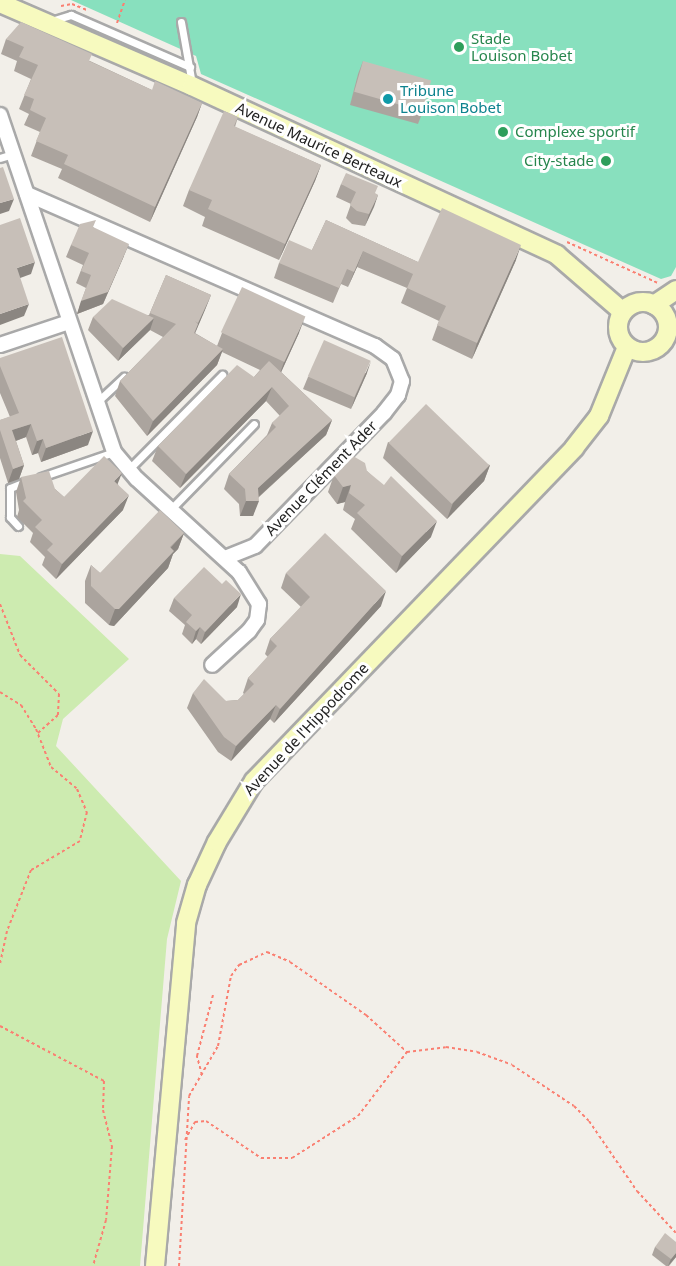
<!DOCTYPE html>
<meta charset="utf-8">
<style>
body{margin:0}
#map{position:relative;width:676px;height:1266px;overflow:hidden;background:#f2efe9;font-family:"Noto Sans",sans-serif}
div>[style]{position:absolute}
.grass>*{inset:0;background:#cdebb0}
.pitch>*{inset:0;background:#88e0be}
.path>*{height:2px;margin-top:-1px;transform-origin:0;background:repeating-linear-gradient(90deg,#fa8072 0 3px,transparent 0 6px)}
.roads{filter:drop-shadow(2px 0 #a9a9a9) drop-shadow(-2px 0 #a9a9a9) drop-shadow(0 2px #a9a9a9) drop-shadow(0 -2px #a9a9a9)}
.lane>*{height:7px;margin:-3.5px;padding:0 3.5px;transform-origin:3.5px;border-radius:3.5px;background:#fff}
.street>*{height:14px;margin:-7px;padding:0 7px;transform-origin:7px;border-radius:7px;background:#fff}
.secondary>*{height:18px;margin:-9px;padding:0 9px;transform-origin:9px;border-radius:9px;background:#f7fabf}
.secondary>.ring{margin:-9px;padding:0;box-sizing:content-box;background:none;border:18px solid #f7fabf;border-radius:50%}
.wall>*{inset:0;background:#aba49e}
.shaded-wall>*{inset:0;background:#8b8681}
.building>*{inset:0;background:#c7bfb8;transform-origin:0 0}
.dots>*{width:16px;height:16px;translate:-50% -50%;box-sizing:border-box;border:3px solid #fff;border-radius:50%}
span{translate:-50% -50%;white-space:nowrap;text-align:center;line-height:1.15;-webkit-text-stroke:6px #fff;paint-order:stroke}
.leisure-label{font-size:15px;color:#27864d}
.left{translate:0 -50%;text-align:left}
.right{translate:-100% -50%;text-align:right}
.culture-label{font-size:15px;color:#0d838f}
.street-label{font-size:15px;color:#222}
</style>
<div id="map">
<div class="grass">
<div style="clip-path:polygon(0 554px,20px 556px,129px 659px,63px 719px,56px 746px,181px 881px,167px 939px,140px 1266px,0 1266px)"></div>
</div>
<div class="pitch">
<div style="clip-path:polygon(71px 0,676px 0,676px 267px,671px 276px,661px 279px,201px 74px,196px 56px)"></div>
</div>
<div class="path">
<div style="left:61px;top:6px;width:11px;rotate:-10deg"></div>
<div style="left:72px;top:4px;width:16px;rotate:22deg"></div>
<div style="left:117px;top:23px;width:24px;rotate:-71deg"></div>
<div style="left:567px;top:242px;width:100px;rotate:24.3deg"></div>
<div style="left:0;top:604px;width:55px;rotate:68.6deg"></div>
<div style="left:20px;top:655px;width:55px;rotate:45deg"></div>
<div style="left:59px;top:694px;width:21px;rotate:93deg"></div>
<div style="left:58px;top:715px;width:27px;rotate:138deg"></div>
<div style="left:0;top:692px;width:25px;rotate:32deg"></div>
<div style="left:21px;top:705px;width:28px;rotate:58deg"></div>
<div style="left:36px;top:729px;width:41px;rotate:68.5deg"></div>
<div style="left:51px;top:767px;width:34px;rotate:40deg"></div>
<div style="left:77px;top:789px;width:25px;rotate:67deg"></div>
<div style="left:87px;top:812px;width:30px;rotate:104deg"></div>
<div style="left:80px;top:841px;width:57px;rotate:149.4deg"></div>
<div style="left:31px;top:870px;width:66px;rotate:111.5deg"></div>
<div style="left:7px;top:931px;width:34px;rotate:102deg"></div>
<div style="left:0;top:1026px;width:118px;rotate:27.9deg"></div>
<div style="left:104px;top:1081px;width:29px;rotate:92deg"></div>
<div style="left:103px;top:1110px;width:37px;rotate:76deg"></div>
<div style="left:112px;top:1146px;width:74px;rotate:94.6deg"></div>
<div style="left:106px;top:1220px;width:48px;rotate:105.8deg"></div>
<div style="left:202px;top:1075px;width:20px;rotate:-105deg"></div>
<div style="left:197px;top:1056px;width:63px;rotate:-75.3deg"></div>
<div style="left:185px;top:1140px;width:21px;rotate:-61deg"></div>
<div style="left:195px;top:1122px;width:11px;rotate:-5deg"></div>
<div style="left:206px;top:1121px;width:66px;rotate:33.9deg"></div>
<div style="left:261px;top:1158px;width:31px"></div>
<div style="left:292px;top:1158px;width:78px;rotate:-32.5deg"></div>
<div style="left:358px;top:1116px;width:81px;rotate:-52.6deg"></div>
<div style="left:407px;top:1052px;width:39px;rotate:-7deg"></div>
<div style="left:446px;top:1047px;width:31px;rotate:9deg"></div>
<div style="left:477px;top:1052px;width:37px;rotate:20deg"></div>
<div style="left:512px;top:1065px;width:74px;rotate:33.5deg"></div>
<div style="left:574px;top:1106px;width:21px;rotate:45deg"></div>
<div style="left:589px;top:1121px;width:85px;rotate:55.6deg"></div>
<div style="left:637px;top:1191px;width:57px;rotate:47.1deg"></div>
<div style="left:179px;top:1266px;width:170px;rotate:-86.6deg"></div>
<div style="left:189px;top:1096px;width:58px;rotate:-59.9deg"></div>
<div style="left:218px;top:1046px;width:71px;rotate:-79.5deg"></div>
<div style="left:231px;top:976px;width:14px;rotate:-54deg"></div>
<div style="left:239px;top:965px;width:31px;rotate:-25deg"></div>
<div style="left:267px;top:952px;width:25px;rotate:23deg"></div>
<div style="left:290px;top:962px;width:93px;rotate:34.9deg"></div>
<div style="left:366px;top:1015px;width:55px;rotate:42.1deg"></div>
</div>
<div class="roads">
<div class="lane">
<div style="left:51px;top:21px;width:21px;rotate:-17deg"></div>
<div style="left:71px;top:15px;width:130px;rotate:23.6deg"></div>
<div style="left:181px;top:22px;width:63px;rotate:79.9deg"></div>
<div style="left:0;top:158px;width:14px;rotate:-17deg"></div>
<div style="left:97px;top:402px;width:37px;rotate:-43deg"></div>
<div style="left:128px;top:470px;width:134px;rotate:-45.3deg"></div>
<div style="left:41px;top:477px;width:77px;rotate:-18.9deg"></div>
<div style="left:170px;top:510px;width:120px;rotate:-45.7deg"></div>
<div style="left:18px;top:526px;width:12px;rotate:-132deg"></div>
<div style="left:10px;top:517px;width:29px;rotate:-90deg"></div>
<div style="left:10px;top:488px;width:16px;rotate:-22deg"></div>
</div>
<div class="street">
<div style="left:0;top:115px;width:356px;rotate:71.3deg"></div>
<div style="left:114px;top:452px;width:35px;rotate:50deg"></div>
<div style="left:137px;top:479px;width:138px;rotate:42.4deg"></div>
<div style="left:239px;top:572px;width:38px;rotate:58deg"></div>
<div style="left:259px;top:604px;width:16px;rotate:97deg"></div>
<div style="left:257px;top:620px;width:14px;rotate:126deg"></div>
<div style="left:249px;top:631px;width:50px;rotate:137.4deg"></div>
<div style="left:27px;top:194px;width:380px;rotate:23.6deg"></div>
<div style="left:375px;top:346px;width:22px;rotate:36deg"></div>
<div style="left:393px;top:359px;width:24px;rotate:68deg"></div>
<div style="left:402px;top:381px;width:15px;rotate:106deg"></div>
<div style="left:398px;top:395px;width:23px;rotate:128deg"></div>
<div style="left:384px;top:413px;width:185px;rotate:134.1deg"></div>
<div style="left:255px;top:546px;width:31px;rotate:158deg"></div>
<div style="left:0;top:345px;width:73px;rotate:-18.4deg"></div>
</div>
<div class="secondary">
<div style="left:0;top:3px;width:209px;rotate:23.4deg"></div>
<div style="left:192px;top:86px;width:402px;rotate:24.8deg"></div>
<div style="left:557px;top:255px;width:87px;rotate:40.8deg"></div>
<div class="ring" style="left:618px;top:302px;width:32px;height:32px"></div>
<div style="left:654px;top:305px;width:27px;rotate:-34deg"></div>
<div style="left:155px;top:1266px;width:344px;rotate:-84.8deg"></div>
<div style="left:186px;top:923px;width:40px;rotate:-74deg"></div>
<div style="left:197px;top:885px;width:47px;rotate:-65.1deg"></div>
<div style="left:217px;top:842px;width:71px;rotate:-58.8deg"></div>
<div style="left:254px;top:781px;width:462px;rotate:-46.1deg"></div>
<div style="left:574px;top:448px;width:41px;rotate:-52deg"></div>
<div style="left:599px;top:416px;width:74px;rotate:-67.9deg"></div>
</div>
</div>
<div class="wall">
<div style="clip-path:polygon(6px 39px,90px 61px,152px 90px,202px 103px,197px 117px,150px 222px,58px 178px,62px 169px,31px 156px,40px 132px,24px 125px,29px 114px,19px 109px,31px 79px,14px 71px,17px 61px,1px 54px)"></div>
<div style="clip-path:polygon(363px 61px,423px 111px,418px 124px,350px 105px,358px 74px)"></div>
<div style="clip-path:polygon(238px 117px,235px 127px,321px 165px,315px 181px,279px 260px,202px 226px,205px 217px,183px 206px,189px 190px)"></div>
<div style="clip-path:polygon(341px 184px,378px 195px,365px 226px,352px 224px,346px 218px,351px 204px,336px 197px)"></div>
<div style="clip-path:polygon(326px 220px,418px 262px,516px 260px,472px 359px,432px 340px,439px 321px,401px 303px,407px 288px,357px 267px,348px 287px,341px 284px,333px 303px,274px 278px,279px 263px,312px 250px)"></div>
<div style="clip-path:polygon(93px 227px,124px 256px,103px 304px,77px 314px,86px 288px,76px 283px,83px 265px,66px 257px,71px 245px)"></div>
<div style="clip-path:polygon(166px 275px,211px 295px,195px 333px,217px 346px,222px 333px,299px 333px,281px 372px,332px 420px,326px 435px,258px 498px,253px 516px,240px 516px,239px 504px,224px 489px,229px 474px,267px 435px,272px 423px,280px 416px,266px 401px,180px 488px,152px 461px,158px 446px,254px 377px,260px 370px,222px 352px,217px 365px,147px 436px,115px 396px,120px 381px,163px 337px,150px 330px,118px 361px,88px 330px,93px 317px,149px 315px)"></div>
<div style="clip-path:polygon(0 358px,88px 445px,41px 462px,38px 453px,32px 455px,26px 437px,16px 441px,24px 465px,19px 479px,8px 483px,0 458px,0 420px,10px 417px,0 393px)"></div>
<div style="clip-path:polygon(367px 373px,351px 409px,303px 389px,308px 377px)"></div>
<div style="clip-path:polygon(388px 442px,490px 465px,484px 481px,447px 519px,383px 458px)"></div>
<div style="clip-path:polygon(367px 471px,431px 537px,396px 573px,351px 529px,355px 519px,343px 510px,345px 502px,337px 504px,328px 492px,334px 475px)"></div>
<div style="clip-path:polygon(21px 477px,55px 489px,64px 497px,118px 484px,123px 510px,56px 579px,42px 565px,45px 557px,30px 542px,33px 533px,17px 517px,19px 510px,16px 492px)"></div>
<div style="clip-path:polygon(184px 533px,178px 549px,173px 554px,168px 568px,114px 626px,109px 625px,85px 603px,85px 581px,91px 565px,100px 573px)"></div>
<div style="clip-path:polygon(286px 573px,381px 606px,274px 723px,270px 719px,231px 761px,218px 752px,187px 708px,193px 693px,226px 701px,238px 700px,244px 694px,243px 693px,248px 678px,268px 657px,265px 654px,270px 639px,301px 607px,281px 588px)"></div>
<div style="clip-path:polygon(174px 598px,237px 607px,201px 644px,196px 639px,192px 644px,182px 634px,185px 625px,169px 611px)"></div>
<div style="clip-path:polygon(676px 1242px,676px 1257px,669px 1266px,666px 1266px,652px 1255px,655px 1247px)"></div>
</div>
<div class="shaded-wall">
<div style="clip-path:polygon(202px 103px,197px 117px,150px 222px,155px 207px)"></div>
<div style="clip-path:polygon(321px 165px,315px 181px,279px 260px,285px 244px)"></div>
<div style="clip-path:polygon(378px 195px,374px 207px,365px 226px,369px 214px)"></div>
<div style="clip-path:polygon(14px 199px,9px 211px,0 214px,0 203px)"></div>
<div style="clip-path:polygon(129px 244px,103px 304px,77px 314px,81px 301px)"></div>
<div style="clip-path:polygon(521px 245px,516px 260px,472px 359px,477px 343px)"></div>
<div style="clip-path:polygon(363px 251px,357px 267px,348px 287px,354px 272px)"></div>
<div style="clip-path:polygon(35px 262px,31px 274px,12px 281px,17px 268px)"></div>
<div style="clip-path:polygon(211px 295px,205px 310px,193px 338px,198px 323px)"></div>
<div style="clip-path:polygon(29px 304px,24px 316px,0 325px,0 314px)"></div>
<div style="clip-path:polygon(305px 317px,299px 333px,278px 379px,284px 362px)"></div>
<div style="clip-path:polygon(154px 318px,150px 330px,118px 361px,123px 348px)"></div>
<div style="clip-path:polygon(223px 349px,217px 365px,147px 436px,153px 421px)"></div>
<div style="clip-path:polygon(371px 361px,367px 373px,351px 409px,355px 397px)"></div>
<div style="clip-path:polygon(272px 387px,266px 401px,180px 488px,186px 474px)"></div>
<div style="clip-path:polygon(332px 420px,326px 435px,254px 501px,259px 501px,253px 516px,240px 516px,246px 501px,258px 488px)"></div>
<div style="clip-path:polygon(31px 424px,26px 437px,7px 444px,12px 430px)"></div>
<div style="clip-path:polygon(93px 431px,88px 445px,41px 462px,46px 448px)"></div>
<div style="clip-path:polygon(43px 439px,38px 453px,32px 455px,37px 441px)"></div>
<div style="clip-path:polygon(24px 465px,19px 479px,8px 483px,13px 469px)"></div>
<div style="clip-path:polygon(490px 465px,484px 481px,447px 519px,453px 503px)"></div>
<div style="clip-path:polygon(122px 473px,116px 488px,114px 481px)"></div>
<div style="clip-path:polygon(351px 485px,345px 502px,337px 504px,343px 487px)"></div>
<div style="clip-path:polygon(129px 495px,123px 510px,56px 579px,62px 564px)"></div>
<div style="clip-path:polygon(437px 521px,431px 537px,396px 573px,402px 556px)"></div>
<div style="clip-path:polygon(184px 533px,178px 549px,173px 554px,168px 568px,114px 626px,109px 625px,115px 609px)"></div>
<div style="clip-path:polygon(386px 591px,381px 606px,274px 723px,280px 709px)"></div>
<div style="clip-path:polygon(241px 594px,237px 607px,201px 644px,205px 632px)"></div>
<div style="clip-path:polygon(200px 627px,196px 639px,192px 644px,196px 631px)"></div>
<div style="clip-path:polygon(276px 705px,270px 719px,231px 761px,236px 746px)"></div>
<div style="clip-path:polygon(676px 1253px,676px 1257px,668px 1266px,671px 1259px)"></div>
</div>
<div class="building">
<div style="clip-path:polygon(21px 22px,92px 54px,89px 61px,152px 90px,155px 81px,202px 103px,155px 207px,64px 164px,68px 155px,36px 141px,46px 118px,30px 110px,34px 99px,24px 95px,38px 65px,19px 57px,24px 47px,6px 39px)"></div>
<div style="left:363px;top:61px;width:71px;height:32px;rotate:16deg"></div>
<div style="clip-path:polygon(224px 111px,238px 117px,234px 126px,321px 165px,285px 244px,208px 209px,212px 200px,189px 190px)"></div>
<div style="clip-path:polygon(3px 167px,14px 199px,0 203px,0 168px)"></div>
<div style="clip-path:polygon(346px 173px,378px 186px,375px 193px,378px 195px,369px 214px,357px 211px,350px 205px,356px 192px,341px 184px)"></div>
<div style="clip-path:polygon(442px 208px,521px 245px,477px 343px,437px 325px,446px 306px,407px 288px,413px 274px,363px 251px,354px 272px,347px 269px,339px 288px,279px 263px,289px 240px,312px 250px,326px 220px,418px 262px)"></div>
<div style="clip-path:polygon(20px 218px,35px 262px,17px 268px,29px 304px,0 314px,0 225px)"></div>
<div style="clip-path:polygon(96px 220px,93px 227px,129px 244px,108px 292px,81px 301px,91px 275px,81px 271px,89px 253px,71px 245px,80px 224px)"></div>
<div style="clip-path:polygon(166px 275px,211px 295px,198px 323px,195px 321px,198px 324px,194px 333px,223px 349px,153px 421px,120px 381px,176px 324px,150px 313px)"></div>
<div style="left:242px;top:287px;width:70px;height:50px;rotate:25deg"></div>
<div style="clip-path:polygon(112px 299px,154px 318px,123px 348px,93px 317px)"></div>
<div style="clip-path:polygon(62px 337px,93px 431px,46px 448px,43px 439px,37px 441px,31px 424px,12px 430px,24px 465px,13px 469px,0 430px,0 420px,19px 413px,0 366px,0 358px)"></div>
<div style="left:324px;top:340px;width:51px;height:40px;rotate:24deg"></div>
<div style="clip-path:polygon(269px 361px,332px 420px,258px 488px,259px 501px,246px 501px,245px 489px,229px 474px,276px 427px,272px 423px,289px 406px,272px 387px,186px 474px,158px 446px,237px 365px,254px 377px)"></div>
<div style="left:426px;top:404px;width:88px;height:54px;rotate:44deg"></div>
<div style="clip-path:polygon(104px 456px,122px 473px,114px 481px,129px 495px,62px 564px,47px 550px,53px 544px,35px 527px,42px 520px,23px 501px,26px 498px,21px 477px,49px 471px,55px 489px,64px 497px)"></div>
<div style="clip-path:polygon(353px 456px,365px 463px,367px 471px,384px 485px,391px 476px,437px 521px,402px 556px,357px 513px,365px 505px,349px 493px,351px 485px,343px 487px,334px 475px)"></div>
<div style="clip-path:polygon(160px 510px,184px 533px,170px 547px,174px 551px,119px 609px,115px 609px,91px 586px,91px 565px,100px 573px)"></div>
<div style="clip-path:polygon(325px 533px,386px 591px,280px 709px,276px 705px,236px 746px,224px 737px,193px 693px,204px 679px,226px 701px,238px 700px,254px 684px,248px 678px,277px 646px,270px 639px,310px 597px,286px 573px)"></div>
<div style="clip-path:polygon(204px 567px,222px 584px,226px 580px,241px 594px,205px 632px,200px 627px,196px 631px,186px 622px,192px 615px,174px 598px)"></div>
<div style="clip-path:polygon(665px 1233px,676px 1242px,676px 1253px,671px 1259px,655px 1247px)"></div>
</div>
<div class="dots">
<div style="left:459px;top:47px;background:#2e9e5b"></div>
<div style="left:388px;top:99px;background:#0f9aa8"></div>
<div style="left:503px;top:132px;background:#2e9e5b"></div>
<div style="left:606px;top:161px;background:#2e9e5b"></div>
</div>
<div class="leisure-label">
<span class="left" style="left:471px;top:47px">Stade<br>Louison Bobet</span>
<span class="left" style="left:515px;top:132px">Complexe sportif</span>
<span class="right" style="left:594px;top:161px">City-stade</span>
</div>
<div class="culture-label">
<span class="left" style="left:400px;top:99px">Tribune<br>Louison Bobet</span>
</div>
<div class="street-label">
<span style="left:319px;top:145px;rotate:25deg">Avenue Maurice Berteaux</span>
<span style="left:321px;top:478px;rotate:-46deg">Avenue Clément Ader</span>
<span style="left:306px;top:729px;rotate:-47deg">Avenue de l'Hippodrome</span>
</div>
</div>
